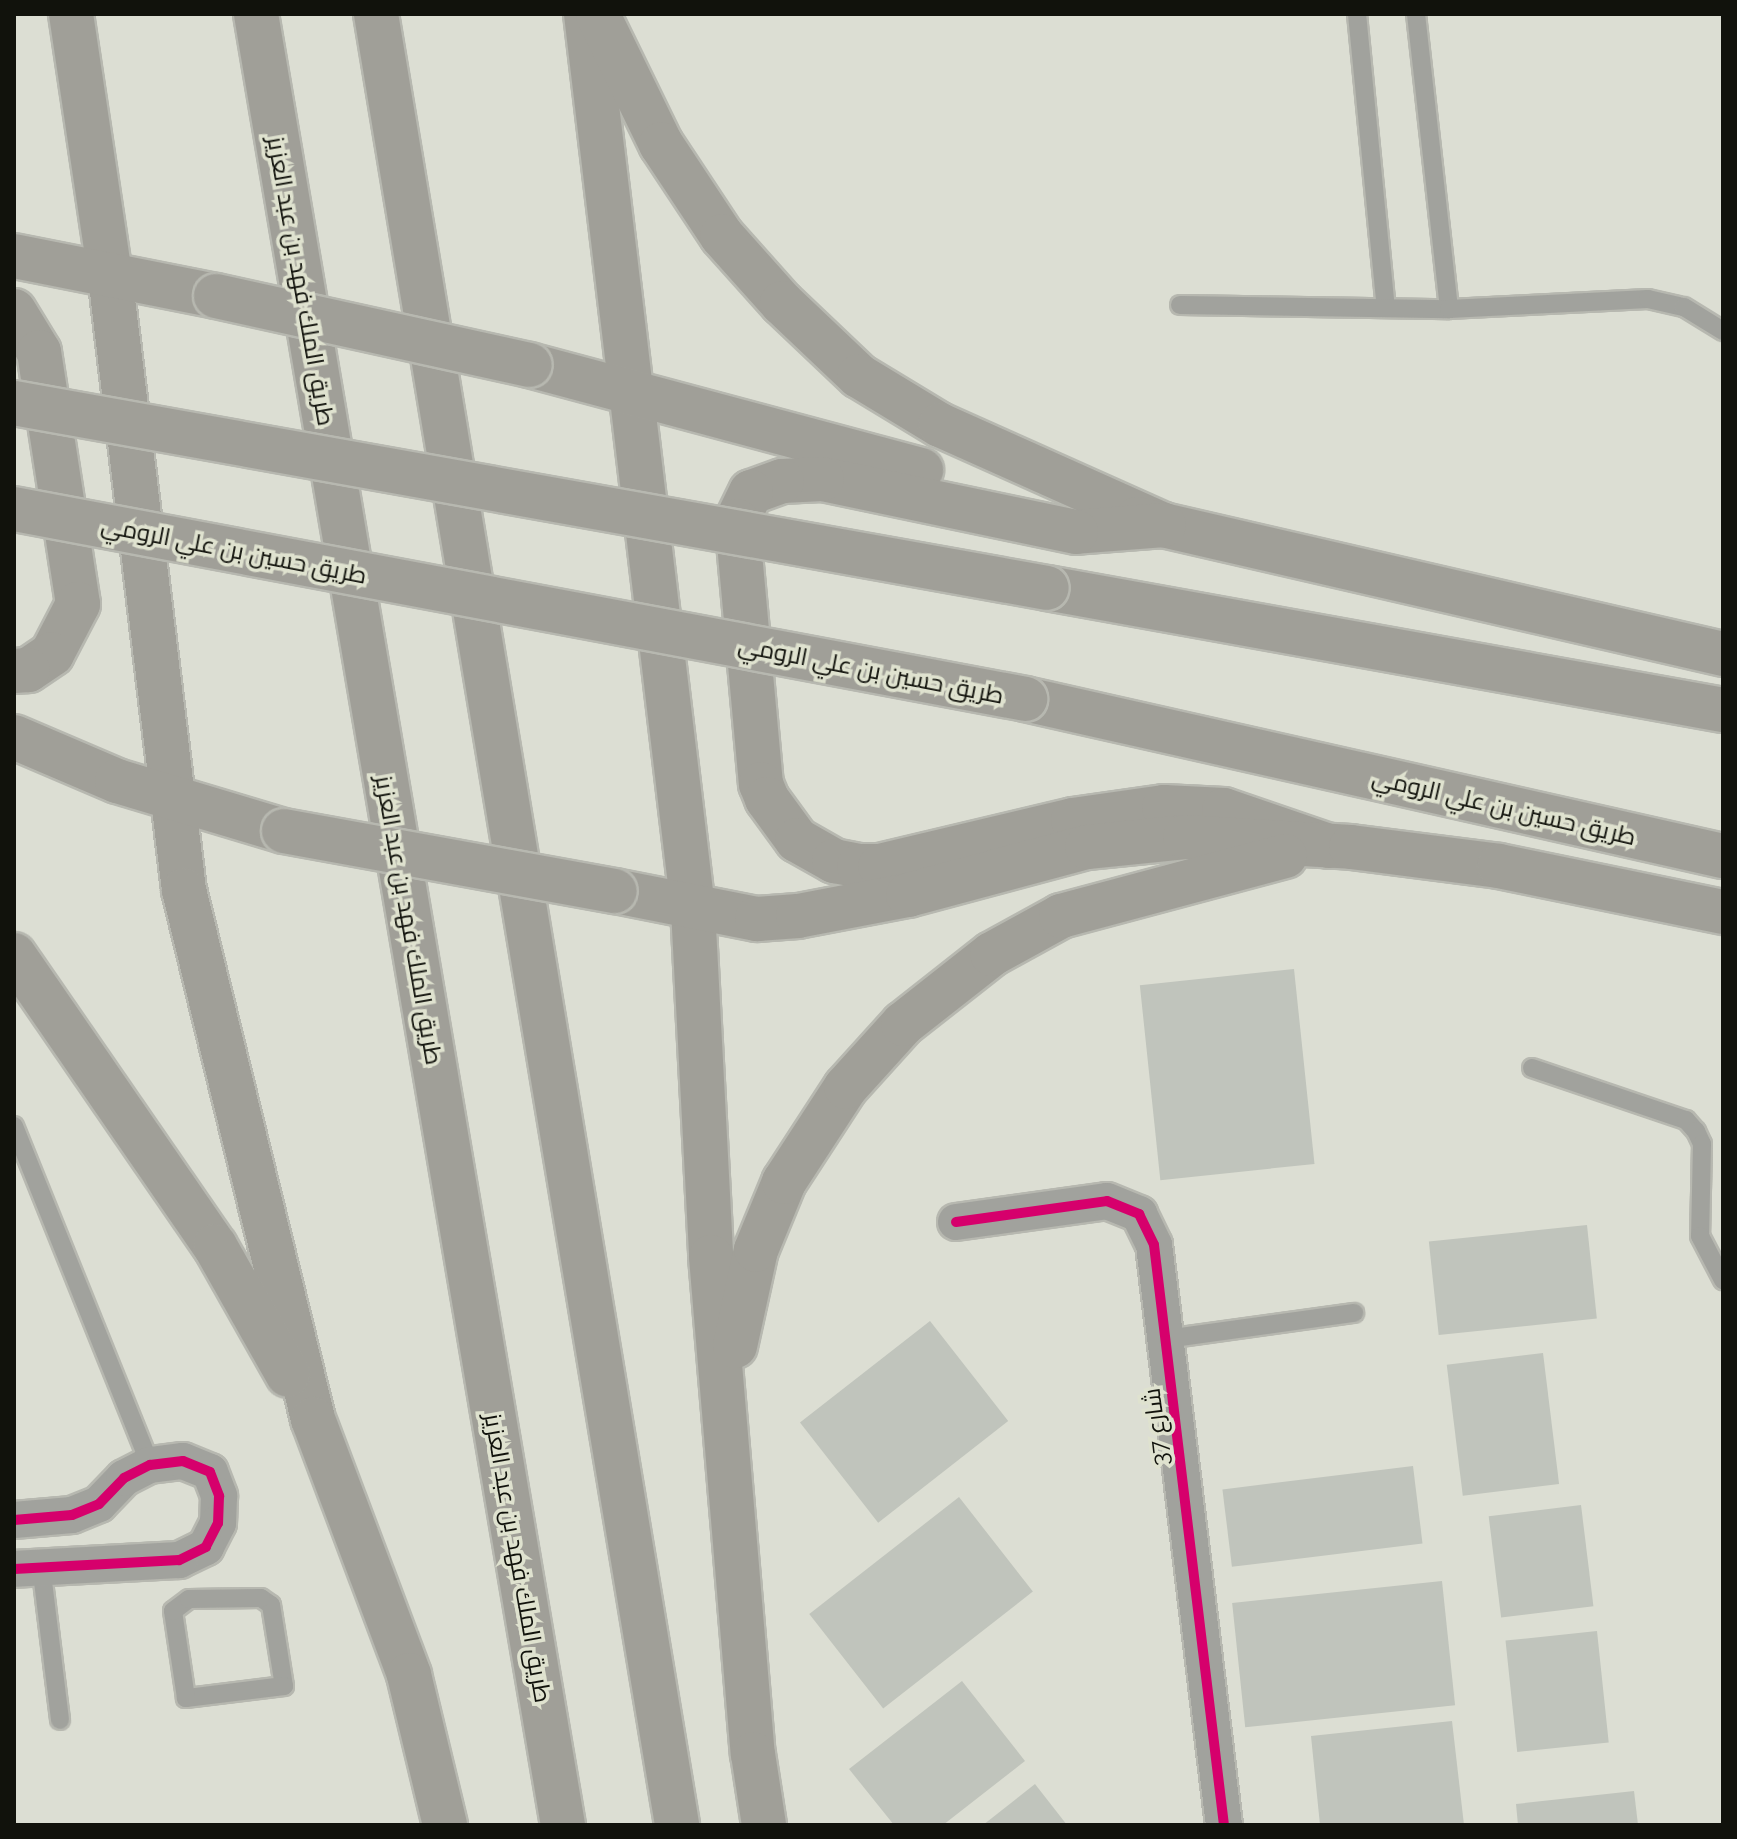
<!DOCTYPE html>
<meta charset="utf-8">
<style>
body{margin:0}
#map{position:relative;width:1737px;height:1839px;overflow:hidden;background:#dcded3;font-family:Raleway,Cairo,sans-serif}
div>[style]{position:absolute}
.building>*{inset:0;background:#c0c4bc;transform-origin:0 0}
.roads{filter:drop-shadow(2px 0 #b7b8b0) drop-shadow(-2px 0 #b7b8b0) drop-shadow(0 2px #b7b8b0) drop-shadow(0 -2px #b7b8b0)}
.lane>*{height:18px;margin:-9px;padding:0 9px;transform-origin:9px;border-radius:9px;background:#a1a29d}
.street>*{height:36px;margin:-18px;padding:0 18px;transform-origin:18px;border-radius:18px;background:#a1a29d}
.highway>*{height:44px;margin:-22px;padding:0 22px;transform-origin:22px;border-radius:22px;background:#a09f98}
.bridges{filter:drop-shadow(2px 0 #b7b8b0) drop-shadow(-2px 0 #b7b8b0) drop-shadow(0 2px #b7b8b0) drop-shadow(0 -2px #b7b8b0)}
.highway-bridge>*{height:44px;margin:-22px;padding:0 22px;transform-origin:22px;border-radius:22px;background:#a09f98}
.cycleway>*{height:10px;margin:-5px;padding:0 5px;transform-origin:5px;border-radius:5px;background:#d6006c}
span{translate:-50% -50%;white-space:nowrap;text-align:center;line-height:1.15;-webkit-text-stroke:7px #dfe2cf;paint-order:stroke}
.street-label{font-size:24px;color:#11120c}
.frame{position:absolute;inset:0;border:16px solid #11120c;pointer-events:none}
</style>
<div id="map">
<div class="building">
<div style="left:1294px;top:969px;width:196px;height:155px;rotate:84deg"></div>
<div style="left:1587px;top:1225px;width:94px;height:159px;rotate:84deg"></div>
<div style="left:930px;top:1321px;width:127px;height:165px;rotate:52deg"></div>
<div style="left:1543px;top:1353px;width:132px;height:97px;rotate:83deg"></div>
<div style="left:1413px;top:1466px;width:78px;height:192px;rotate:83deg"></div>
<div style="left:959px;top:1497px;width:120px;height:190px;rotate:52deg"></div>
<div style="left:1581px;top:1505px;width:102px;height:93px;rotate:83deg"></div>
<div style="left:1442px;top:1581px;width:125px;height:211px;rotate:84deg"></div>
<div style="left:1597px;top:1631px;width:112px;height:92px;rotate:84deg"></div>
<div style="clip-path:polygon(962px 1681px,1025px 1761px,943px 1825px,894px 1825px,849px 1769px)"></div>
<div style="clip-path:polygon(1452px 1721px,1464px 1825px,1320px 1825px,1311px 1736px)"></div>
<div style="clip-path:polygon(1035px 1784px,1067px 1825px,983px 1825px)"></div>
<div style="clip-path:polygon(1634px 1791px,1638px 1825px,1518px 1825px,1516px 1804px)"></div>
</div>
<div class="roads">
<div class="lane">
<div style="left:1357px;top:14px;width:295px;rotate:84.4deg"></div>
<div style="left:1416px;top:14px;width:297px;rotate:83.6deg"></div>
<div style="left:1180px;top:305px;width:269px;rotate:0.9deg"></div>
<div style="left:1449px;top:309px;width:199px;rotate:-2.9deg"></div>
<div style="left:1648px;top:299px;width:37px;rotate:13deg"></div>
<div style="left:1684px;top:307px;width:46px;rotate:31.6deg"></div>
<div style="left:1532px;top:1068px;width:163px;rotate:18.7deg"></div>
<div style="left:1686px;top:1120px;width:15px;rotate:48deg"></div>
<div style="left:1696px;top:1131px;width:14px;rotate:65deg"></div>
<div style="left:1702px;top:1144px;width:92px;rotate:91.2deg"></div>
<div style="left:1700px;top:1236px;width:50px;rotate:62.4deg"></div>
<div style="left:14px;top:1126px;width:365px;rotate:68.1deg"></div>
<div style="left:1166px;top:1339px;width:190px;rotate:-7.9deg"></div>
<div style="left:41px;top:1565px;width:156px;rotate:83deg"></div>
<div style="left:261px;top:1598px;width:12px;rotate:35deg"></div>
<div style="left:271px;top:1605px;width:82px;rotate:80.9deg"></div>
<div style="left:284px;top:1686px;width:99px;rotate:173deg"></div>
<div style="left:186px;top:1698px;width:88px;rotate:-98.5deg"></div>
<div style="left:173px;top:1611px;width:20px;rotate:-37deg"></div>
<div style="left:189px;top:1599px;width:72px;rotate:-0.8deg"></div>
</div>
<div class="street">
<div style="left:956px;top:1222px;width:152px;rotate:-7.9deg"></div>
<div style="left:1107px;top:1201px;width:35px;rotate:22deg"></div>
<div style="left:1139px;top:1214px;width:34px;rotate:64deg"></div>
<div style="left:1154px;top:1245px;width:584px;rotate:83.12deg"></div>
<div style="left:14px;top:1520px;width:58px;rotate:-4.9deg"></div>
<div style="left:72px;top:1515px;width:29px;rotate:-22deg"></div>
<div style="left:99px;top:1504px;width:36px;rotate:-46deg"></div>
<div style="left:124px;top:1478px;width:29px;rotate:-27deg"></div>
<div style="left:150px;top:1465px;width:33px;rotate:-7deg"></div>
<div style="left:183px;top:1461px;width:29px;rotate:22deg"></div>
<div style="left:210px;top:1472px;width:26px;rotate:69deg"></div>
<div style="left:219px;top:1496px;width:27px;rotate:92deg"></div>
<div style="left:218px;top:1523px;width:27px;rotate:117deg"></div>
<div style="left:206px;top:1547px;width:30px;rotate:154deg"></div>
<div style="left:179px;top:1560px;width:165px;rotate:176.9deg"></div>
</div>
<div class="highway">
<div style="left:71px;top:14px;width:264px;rotate:81.5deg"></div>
<div style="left:110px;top:275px;width:619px;rotate:83.14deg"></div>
<div style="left:184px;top:890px;width:545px;rotate:76.3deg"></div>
<div style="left:313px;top:1419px;width:273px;rotate:69.4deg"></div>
<div style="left:409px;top:1675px;width:154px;rotate:76.5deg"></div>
<div style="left:256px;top:14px;width:1837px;rotate:80.38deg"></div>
<div style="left:376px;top:14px;width:1836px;rotate:80.56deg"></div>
<div style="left:586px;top:14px;width:901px;rotate:83.18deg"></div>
<div style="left:693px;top:909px;width:348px;rotate:87deg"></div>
<div style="left:711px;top:1257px;width:499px;rotate:85.2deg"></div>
<div style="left:753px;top:1754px;width:72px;rotate:81.2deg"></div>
<div style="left:598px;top:15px;width:144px;rotate:64deg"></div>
<div style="left:661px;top:144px;width:110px;rotate:56.5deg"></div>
<div style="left:722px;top:236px;width:90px;rotate:48.2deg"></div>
<div style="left:782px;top:303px;width:106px;rotate:43.5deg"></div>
<div style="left:859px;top:376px;width:95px;rotate:31.2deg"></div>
<div style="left:940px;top:425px;width:245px;rotate:24.1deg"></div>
<div style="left:14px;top:256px;width:206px;rotate:11.2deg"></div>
<div style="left:14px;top:311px;width:48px;rotate:58.6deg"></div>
<div style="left:39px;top:352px;width:255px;rotate:81.2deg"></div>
<div style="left:78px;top:604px;width:56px;rotate:117.5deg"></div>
<div style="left:52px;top:654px;width:29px;rotate:146deg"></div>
<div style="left:28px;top:670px;width:14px;rotate:176deg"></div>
<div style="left:529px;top:365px;width:406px;rotate:15deg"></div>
<div style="left:1137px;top:519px;width:601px;rotate:12.97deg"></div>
<div style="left:1164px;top:525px;width:88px;rotate:175.5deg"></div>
<div style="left:1076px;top:532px;width:259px;rotate:-168.2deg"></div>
<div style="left:822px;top:479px;width:40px;rotate:177.1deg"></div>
<div style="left:782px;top:481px;width:33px;rotate:160deg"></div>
<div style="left:751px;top:492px;width:32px;rotate:116deg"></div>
<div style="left:737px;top:521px;width:264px;rotate:84.8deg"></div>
<div style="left:761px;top:784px;width:16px;rotate:68deg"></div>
<div style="left:767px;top:799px;width:51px;rotate:53.8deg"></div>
<div style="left:797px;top:840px;width:43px;rotate:29.6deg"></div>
<div style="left:834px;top:861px;width:25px;rotate:11deg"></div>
<div style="left:859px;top:866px;width:21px"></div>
<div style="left:880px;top:866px;width:198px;rotate:-13.4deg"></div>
<div style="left:1073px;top:820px;width:92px;rotate:-8.1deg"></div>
<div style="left:1164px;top:807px;width:60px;rotate:2.9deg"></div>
<div style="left:1224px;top:810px;width:111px;rotate:18.9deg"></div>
<div style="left:1047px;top:588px;width:687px;rotate:10.23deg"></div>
<div style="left:1025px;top:699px;width:715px;rotate:12.68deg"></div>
<div style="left:14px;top:737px;width:112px;rotate:23.1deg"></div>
<div style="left:117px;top:781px;width:174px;rotate:16.7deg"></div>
<div style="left:615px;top:891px;width:145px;rotate:11.2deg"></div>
<div style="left:757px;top:919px;width:41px;rotate:-4.2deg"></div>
<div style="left:798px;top:916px;width:112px;rotate:-10.8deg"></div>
<div style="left:908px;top:895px;width:185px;rotate:-15deg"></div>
<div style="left:1087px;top:847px;width:99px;rotate:-5.8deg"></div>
<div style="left:1185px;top:837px;width:166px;rotate:3.4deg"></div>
<div style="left:1351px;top:847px;width:149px;rotate:7.3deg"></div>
<div style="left:1499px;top:866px;width:229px;rotate:11.6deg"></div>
<div style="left:14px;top:955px;width:354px;rotate:55.4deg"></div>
<div style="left:215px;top:1246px;width:148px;rotate:60.5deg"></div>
<div style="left:735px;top:1346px;width:98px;rotate:-77.7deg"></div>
<div style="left:756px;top:1250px;width:74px;rotate:-67.6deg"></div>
<div style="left:784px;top:1182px;width:113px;rotate:-56.9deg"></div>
<div style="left:846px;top:1087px;width:85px;rotate:-47.9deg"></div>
<div style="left:903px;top:1024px;width:113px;rotate:-38.2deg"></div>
<div style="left:992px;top:954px;width:79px;rotate:-28.8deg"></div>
<div style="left:1061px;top:916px;width:232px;rotate:-15deg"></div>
</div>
</div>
<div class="bridges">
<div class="highway-bridge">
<div style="left:216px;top:296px;width:321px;rotate:12.4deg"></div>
<div style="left:14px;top:403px;width:1049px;rotate:10.15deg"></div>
<div style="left:14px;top:509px;width:1029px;rotate:10.64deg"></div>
<div style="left:284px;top:831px;width:336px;rotate:10.3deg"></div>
</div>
</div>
<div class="cycleway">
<div style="left:956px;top:1222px;width:152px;rotate:-7.9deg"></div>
<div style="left:1107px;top:1201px;width:35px;rotate:22deg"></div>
<div style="left:1139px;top:1214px;width:34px;rotate:64deg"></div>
<div style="left:1154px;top:1245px;width:584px;rotate:83.12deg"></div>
<div style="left:14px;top:1520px;width:58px;rotate:-4.9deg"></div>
<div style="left:72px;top:1515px;width:29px;rotate:-22deg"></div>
<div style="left:99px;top:1504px;width:36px;rotate:-46deg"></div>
<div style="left:124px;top:1478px;width:29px;rotate:-27deg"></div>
<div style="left:150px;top:1465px;width:33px;rotate:-7deg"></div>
<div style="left:183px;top:1461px;width:29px;rotate:22deg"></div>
<div style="left:210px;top:1472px;width:26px;rotate:69deg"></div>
<div style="left:219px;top:1496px;width:27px;rotate:92deg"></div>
<div style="left:218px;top:1523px;width:27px;rotate:117deg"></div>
<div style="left:206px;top:1547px;width:30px;rotate:154deg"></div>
<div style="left:179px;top:1560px;width:165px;rotate:176.9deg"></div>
</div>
<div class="street-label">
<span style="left:301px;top:281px;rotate:80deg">طريق الملك فهد بن عبد العزيز</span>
<span style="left:234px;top:550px;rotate:11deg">طريق حسين بن علي الرومي</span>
<span style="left:871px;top:670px;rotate:11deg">طريق حسين بن علي الرومي</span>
<span style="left:1504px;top:807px;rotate:13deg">طريق حسين بن علي الرومي</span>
<span style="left:409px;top:920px;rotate:80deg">طريق الملك فهد بن عبد العزيز</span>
<span style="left:1156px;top:1427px;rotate:-97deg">شارع 37</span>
<span style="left:518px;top:1558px;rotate:80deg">طريق الملك فهد بن عبد العزيز</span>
</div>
<div class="frame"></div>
</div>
